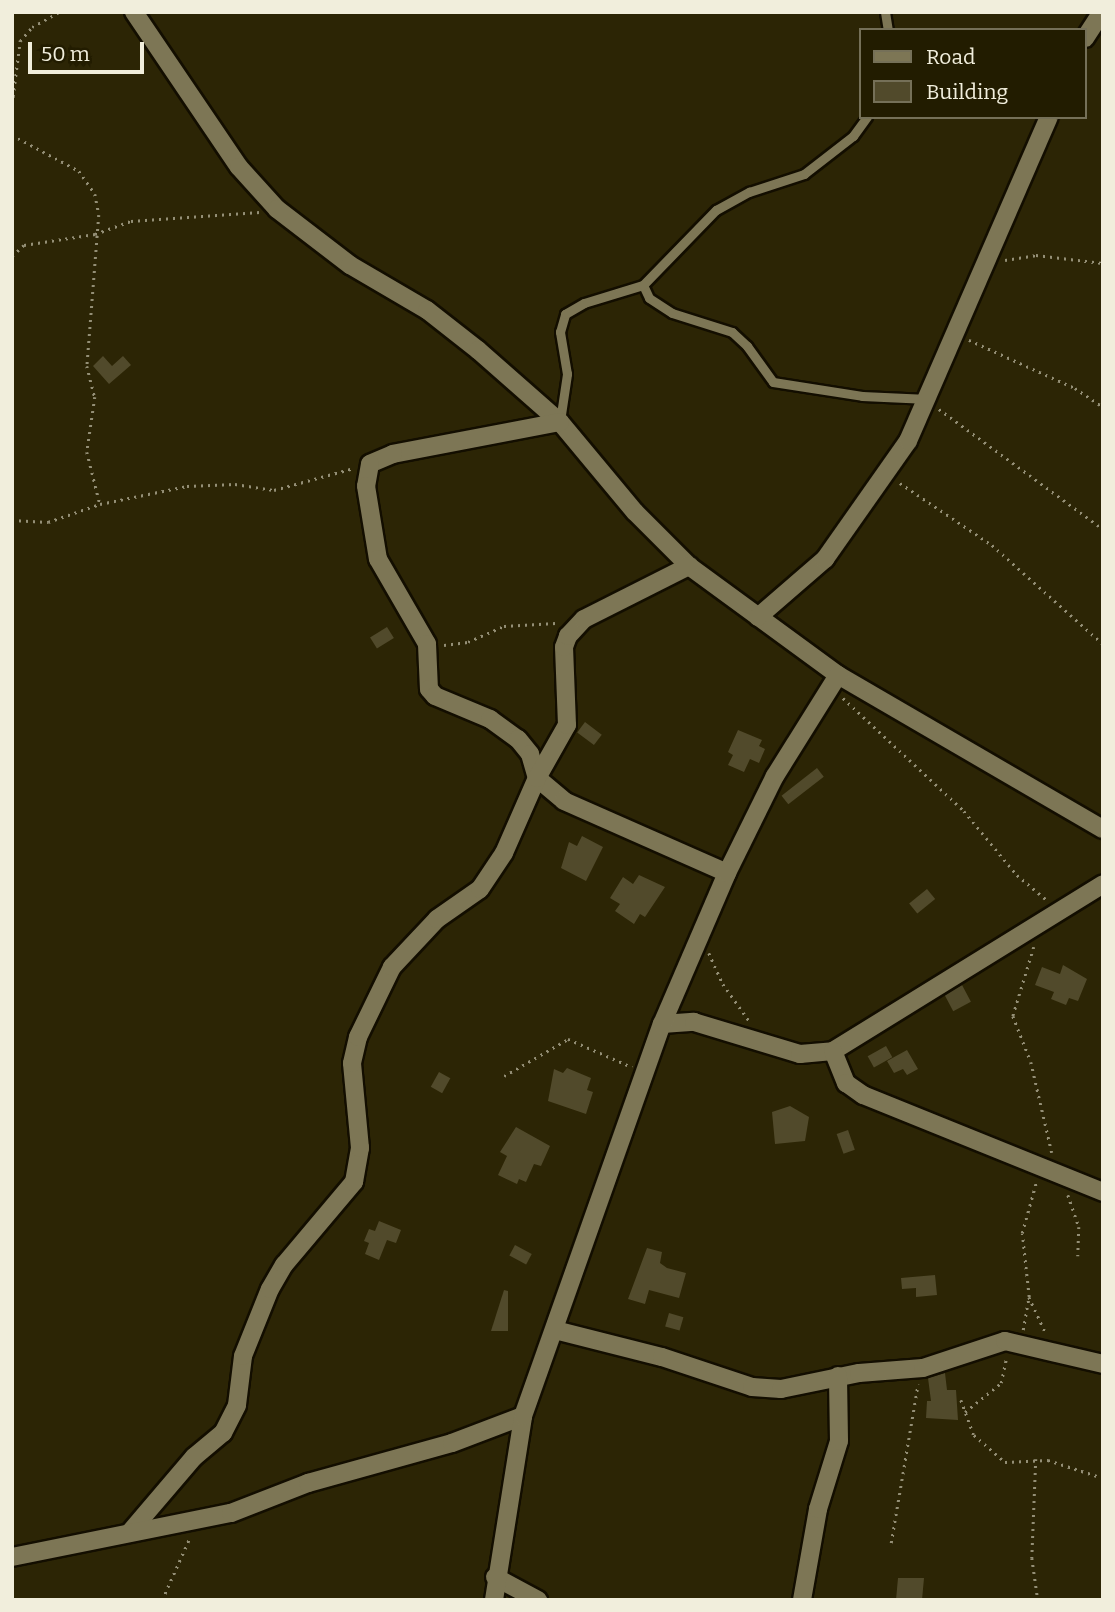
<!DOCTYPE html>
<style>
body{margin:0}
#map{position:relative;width:1115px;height:1612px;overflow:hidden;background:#2c2505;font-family:Bitter,serif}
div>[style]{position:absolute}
.building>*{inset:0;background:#514a2b;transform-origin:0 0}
.path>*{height:2.5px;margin-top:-1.25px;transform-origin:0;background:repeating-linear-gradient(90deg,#948f76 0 2px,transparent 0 7px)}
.roads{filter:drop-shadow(2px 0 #130e00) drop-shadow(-2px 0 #130e00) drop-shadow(0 2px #130e00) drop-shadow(0 -2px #130e00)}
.lane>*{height:9px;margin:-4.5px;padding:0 4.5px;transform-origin:4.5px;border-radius:4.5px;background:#7d7655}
.street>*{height:18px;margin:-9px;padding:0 9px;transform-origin:9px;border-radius:9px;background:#7d7655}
span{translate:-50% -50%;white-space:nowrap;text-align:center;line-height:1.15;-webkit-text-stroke:6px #221c00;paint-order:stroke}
.frame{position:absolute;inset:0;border:14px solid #f1eedc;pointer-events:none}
.legend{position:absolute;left:859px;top:28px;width:228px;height:91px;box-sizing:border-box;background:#221c00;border:2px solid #757058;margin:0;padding:9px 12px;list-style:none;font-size:21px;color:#f1eedc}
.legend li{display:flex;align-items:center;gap:14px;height:35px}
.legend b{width:35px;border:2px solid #757058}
.scale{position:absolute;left:28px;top:42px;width:116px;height:32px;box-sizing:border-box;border:4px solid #f1eedc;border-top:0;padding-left:9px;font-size:21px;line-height:24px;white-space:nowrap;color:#f1eedc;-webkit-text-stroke:5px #221c00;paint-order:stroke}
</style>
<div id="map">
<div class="building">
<div style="clip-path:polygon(103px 356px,112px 366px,123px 356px,131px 365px,109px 384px,93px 366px)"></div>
<div style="left:387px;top:627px;width:13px;height:20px;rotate:58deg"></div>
<div style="left:585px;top:722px;width:21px;height:13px;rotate:37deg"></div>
<div style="clip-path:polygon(738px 730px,762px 740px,759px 746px,765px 749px,759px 763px,750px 759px,744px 772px,728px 765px,733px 755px,728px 752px)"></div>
<div style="left:817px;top:768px;width:11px;height:45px;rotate:52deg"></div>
<div style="clip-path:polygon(582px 836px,603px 847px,586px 881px,561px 868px,569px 842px,577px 846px)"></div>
<div style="clip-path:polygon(639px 875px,665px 887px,645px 917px,640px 914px,634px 924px,615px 911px,620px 904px,610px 898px,623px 877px,633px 884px)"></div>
<div style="left:927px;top:889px;width:13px;height:23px;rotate:51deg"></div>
<div style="clip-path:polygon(1063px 965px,1087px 979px,1078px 1001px,1069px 998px,1066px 1005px,1051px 999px,1054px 992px,1035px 985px,1042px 967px,1060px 974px)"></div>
<div style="left:962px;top:985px;width:19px;height:20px;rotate:62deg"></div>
<div style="left:886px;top:1046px;width:13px;height:21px;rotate:61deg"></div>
<div style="clip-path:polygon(907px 1050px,918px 1069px,907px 1075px,903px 1069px,894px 1073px,887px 1061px)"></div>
<div style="clip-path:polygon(567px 1068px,591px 1078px,587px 1090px,593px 1092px,586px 1114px,548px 1101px,554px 1069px,563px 1073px)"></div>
<div style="left:439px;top:1072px;width:13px;height:17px;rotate:29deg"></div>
<div style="clip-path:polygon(790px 1106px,809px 1117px,805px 1141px,775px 1144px,772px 1112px)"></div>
<div style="clip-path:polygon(516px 1127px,550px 1146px,541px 1166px,534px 1164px,526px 1182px,519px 1179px,517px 1184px,498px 1175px,507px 1156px,500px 1152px)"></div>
<div style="left:848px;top:1130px;width:21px;height:12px;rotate:71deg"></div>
<div style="clip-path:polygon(379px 1221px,401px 1230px,396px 1243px,387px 1240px,379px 1260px,365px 1254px,369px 1243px,364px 1241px,369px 1229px,375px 1231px)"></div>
<div style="left:515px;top:1245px;width:19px;height:12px;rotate:28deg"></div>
<div style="clip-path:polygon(647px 1248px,662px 1252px,660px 1263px,667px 1268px,686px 1273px,679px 1298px,649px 1290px,645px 1304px,628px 1299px)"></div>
<div style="clip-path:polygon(935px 1275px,937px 1295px,916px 1297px,916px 1288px,902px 1289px,901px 1278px)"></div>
<div style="clip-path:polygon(504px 1290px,508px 1291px,508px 1331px,491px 1331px)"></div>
<div style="left:669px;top:1313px;width:15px;height:14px;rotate:16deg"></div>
<div style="clip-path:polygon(945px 1373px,947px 1390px,956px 1390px,958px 1420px,926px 1418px,927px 1401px,931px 1401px,928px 1378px)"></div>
<div style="clip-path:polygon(898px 1578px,924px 1578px,922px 1600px,896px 1600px)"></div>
</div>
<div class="path">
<div style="left:12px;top:104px;width:64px;rotate:-82.8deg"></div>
<div style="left:20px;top:41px;width:18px;rotate:-49deg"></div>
<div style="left:32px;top:27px;width:31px;rotate:-29deg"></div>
<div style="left:12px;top:135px;width:76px;rotate:28.2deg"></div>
<div style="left:79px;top:171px;width:28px;rotate:55deg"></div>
<div style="left:95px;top:194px;width:21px;rotate:79deg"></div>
<div style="left:99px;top:215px;width:151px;rotate:94.5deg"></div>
<div style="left:87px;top:366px;width:32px;rotate:76deg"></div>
<div style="left:95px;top:397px;width:56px;rotate:98.3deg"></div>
<div style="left:87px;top:452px;width:54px;rotate:76deg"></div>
<div style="left:12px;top:256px;width:16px;rotate:-43deg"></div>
<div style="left:24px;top:245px;width:72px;rotate:-8.8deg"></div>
<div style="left:95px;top:234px;width:38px;rotate:-20deg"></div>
<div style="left:131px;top:221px;width:129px;rotate:-4deg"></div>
<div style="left:1005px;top:260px;width:31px;rotate:-9deg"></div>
<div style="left:1036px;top:255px;width:67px;rotate:6.8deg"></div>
<div style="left:969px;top:340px;width:116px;rotate:24.4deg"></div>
<div style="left:1075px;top:388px;width:34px;rotate:34deg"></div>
<div style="left:939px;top:409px;width:203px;rotate:36.2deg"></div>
<div style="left:900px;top:483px;width:111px;rotate:34deg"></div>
<div style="left:992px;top:545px;width:149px;rotate:41.7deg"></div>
<div style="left:12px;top:520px;width:36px;rotate:3deg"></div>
<div style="left:48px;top:522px;width:55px;rotate:-19.1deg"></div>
<div style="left:100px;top:504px;width:89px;rotate:-11.7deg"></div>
<div style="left:187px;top:486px;width:48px;rotate:-2.4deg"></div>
<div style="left:235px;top:484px;width:39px;rotate:9deg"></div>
<div style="left:274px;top:490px;width:83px;rotate:-15.4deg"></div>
<div style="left:444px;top:645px;width:24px;rotate:-7deg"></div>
<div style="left:468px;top:642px;width:39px;rotate:-24deg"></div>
<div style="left:504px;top:626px;width:52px;rotate:-3.3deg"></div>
<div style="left:843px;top:698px;width:166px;rotate:43deg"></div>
<div style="left:964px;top:811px;width:83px;rotate:50.4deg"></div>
<div style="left:1017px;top:875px;width:39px;rotate:40deg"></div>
<div style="left:1034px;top:947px;width:72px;rotate:106.9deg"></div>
<div style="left:1013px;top:1016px;width:49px;rotate:68.6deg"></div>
<div style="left:1031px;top:1062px;width:93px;rotate:77deg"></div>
<div style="left:709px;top:953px;width:34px;rotate:66deg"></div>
<div style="left:723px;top:984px;width:47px;rotate:54.6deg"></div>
<div style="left:504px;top:1076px;width:74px;rotate:-30deg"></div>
<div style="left:568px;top:1039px;width:70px;rotate:23.6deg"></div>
<div style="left:1068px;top:1195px;width:34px;rotate:71deg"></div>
<div style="left:1079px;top:1227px;width:29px;rotate:92deg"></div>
<div style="left:1029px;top:1297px;width:38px;rotate:65deg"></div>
<div style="left:1023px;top:1330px;width:34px;rotate:-80deg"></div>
<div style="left:1029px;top:1297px;width:64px;rotate:-96.2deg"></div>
<div style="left:1022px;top:1233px;width:52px;rotate:-74.4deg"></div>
<div style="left:961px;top:1400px;width:37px;rotate:70deg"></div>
<div style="left:974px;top:1435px;width:41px;rotate:41.1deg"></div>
<div style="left:1005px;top:1462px;width:43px;rotate:-2.7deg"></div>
<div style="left:1048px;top:1460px;width:58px;rotate:18.1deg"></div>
<div style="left:965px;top:1412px;width:46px;rotate:-38.9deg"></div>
<div style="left:1001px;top:1383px;width:25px;rotate:-78deg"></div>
<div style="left:1036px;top:1459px;width:99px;rotate:92.3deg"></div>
<div style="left:1032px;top:1558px;width:42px;rotate:81.9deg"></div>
<div style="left:891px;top:1543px;width:161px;rotate:-80.4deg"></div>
<div style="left:162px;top:1600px;width:69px;rotate:-66deg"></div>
</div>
<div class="roads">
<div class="lane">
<div style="left:885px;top:12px;width:18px;rotate:81deg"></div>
<div style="left:643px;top:285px;width:14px;rotate:65deg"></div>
<div style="left:649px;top:298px;width:27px;rotate:33deg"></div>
<div style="left:672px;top:313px;width:63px;rotate:17.6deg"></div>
<div style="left:732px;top:332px;width:21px;rotate:43deg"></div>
<div style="left:747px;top:346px;width:44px;rotate:54.2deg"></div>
<div style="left:773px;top:382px;width:90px;rotate:8.9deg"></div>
<div style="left:862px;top:396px;width:66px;rotate:2.6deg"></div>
<div style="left:560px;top:421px;width:48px;rotate:-81.5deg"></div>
<div style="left:567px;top:374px;width:43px;rotate:-99.5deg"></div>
<div style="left:560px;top:332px;width:19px;rotate:-74deg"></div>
<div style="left:565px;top:314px;width:22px;rotate:-30deg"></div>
<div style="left:584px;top:303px;width:62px;rotate:-17deg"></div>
<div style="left:643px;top:285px;width:105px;rotate:-45.8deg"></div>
<div style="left:716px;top:210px;width:38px;rotate:-29deg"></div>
<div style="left:749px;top:192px;width:58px;rotate:-18.1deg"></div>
<div style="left:804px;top:174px;width:62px;rotate:-37.8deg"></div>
<div style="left:853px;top:136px;width:24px;rotate:-54deg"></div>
</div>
<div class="street">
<div style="left:134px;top:12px;width:187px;rotate:55.9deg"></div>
<div style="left:239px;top:167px;width:57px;rotate:47.9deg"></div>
<div style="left:277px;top:209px;width:92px;rotate:37.5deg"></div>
<div style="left:350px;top:265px;width:89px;rotate:30.3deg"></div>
<div style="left:427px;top:310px;width:65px;rotate:38.1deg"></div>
<div style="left:478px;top:350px;width:109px;rotate:41.3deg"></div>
<div style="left:560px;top:422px;width:117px;rotate:50.2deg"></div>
<div style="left:635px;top:512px;width:76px;rotate:45deg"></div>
<div style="left:689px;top:566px;width:185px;rotate:36.2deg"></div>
<div style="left:838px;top:675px;width:306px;rotate:30.2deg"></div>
<div style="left:1085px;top:38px;width:31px;rotate:-57deg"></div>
<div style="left:560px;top:422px;width:170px;rotate:169.2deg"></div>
<div style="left:393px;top:454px;width:25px;rotate:157deg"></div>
<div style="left:370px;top:464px;width:22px;rotate:100deg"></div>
<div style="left:366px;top:486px;width:74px;rotate:80.7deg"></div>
<div style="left:378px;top:559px;width:98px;rotate:60deg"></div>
<div style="left:427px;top:644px;width:45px;rotate:87.5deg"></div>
<div style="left:429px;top:689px;width:9px;rotate:49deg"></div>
<div style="left:435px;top:696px;width:60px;rotate:22.7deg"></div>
<div style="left:490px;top:719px;width:34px;rotate:36deg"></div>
<div style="left:518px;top:739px;width:19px;rotate:51deg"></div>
<div style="left:530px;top:754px;width:25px;rotate:74deg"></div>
<div style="left:537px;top:778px;width:35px;rotate:40deg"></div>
<div style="left:564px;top:801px;width:178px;rotate:23.8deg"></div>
<div style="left:758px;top:617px;width:89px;rotate:-40.9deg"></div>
<div style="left:825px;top:559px;width:144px;rotate:-54.9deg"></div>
<div style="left:908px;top:441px;width:353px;rotate:-66.5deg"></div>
<div style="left:662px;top:1024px;width:32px;rotate:-4deg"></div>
<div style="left:694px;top:1022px;width:111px;rotate:16.8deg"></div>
<div style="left:800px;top:1054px;width:33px;rotate:-5deg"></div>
<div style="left:833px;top:1051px;width:317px;rotate:-31.7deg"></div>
<div style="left:833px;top:1051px;width:35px;rotate:68deg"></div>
<div style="left:846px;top:1083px;width:21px;rotate:35deg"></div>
<div style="left:863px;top:1095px;width:259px;rotate:22deg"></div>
<div style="left:555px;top:1330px;width:110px;rotate:14.2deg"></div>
<div style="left:662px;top:1357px;width:95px;rotate:18.4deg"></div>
<div style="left:752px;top:1387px;width:29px;rotate:4deg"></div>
<div style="left:781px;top:1389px;width:80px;rotate:-11.6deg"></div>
<div style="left:859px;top:1373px;width:64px;rotate:-4.5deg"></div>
<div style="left:923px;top:1368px;width:86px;rotate:-18.2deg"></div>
<div style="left:1005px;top:1341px;width:101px;rotate:13.2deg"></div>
<div style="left:130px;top:1532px;width:99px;rotate:-49.5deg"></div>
<div style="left:194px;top:1457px;width:38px;rotate:-40deg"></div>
<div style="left:223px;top:1433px;width:31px;rotate:-63deg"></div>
<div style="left:237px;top:1405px;width:49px;rotate:-83deg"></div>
<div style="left:243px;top:1356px;width:72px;rotate:-68.1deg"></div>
<div style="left:270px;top:1289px;width:28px;rotate:-60deg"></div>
<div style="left:284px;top:1265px;width:109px;rotate:-49.9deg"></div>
<div style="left:354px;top:1182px;width:35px;rotate:-80deg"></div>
<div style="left:360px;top:1148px;width:85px;rotate:-95.4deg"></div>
<div style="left:352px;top:1063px;width:27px;rotate:-77deg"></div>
<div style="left:358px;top:1037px;width:78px;rotate:-64.1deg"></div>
<div style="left:392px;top:967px;width:66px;rotate:-46.8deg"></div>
<div style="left:437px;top:919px;width:52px;rotate:-34.9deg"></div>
<div style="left:480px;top:889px;width:43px;rotate:-56.3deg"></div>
<div style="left:504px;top:853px;width:82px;rotate:-66.3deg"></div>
<div style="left:537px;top:778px;width:61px;rotate:-60.5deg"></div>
<div style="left:567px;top:725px;width:78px;rotate:-92.2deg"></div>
<div style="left:564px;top:647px;width:12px;rotate:-70deg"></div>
<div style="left:568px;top:636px;width:23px;rotate:-47deg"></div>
<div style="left:584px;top:619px;width:118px;rotate:-26.8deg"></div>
<div style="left:12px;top:1557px;width:223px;rotate:-11.4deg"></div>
<div style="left:231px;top:1513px;width:83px;rotate:-21.3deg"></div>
<div style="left:308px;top:1483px;width:149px;rotate:-15.5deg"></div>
<div style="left:452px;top:1443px;width:76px;rotate:-20.8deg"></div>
<div style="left:495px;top:1577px;width:49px;rotate:28.1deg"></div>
<div style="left:494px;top:1600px;width:186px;rotate:-81deg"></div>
<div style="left:523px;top:1416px;width:416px;rotate:-70.5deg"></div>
<div style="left:662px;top:1024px;width:164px;rotate:-66.7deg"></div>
<div style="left:727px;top:873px;width:108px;rotate:-63.7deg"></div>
<div style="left:775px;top:776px;width:119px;rotate:-58deg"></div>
<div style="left:802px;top:1600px;width:92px;rotate:-80deg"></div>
<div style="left:818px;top:1509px;width:71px;rotate:-72.8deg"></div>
<div style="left:839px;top:1441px;width:65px;rotate:-90.9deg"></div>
</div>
</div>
<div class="frame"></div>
<ul class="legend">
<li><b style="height:9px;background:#7d7655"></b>Road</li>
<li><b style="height:19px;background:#514a2b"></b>Building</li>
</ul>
<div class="scale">50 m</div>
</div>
